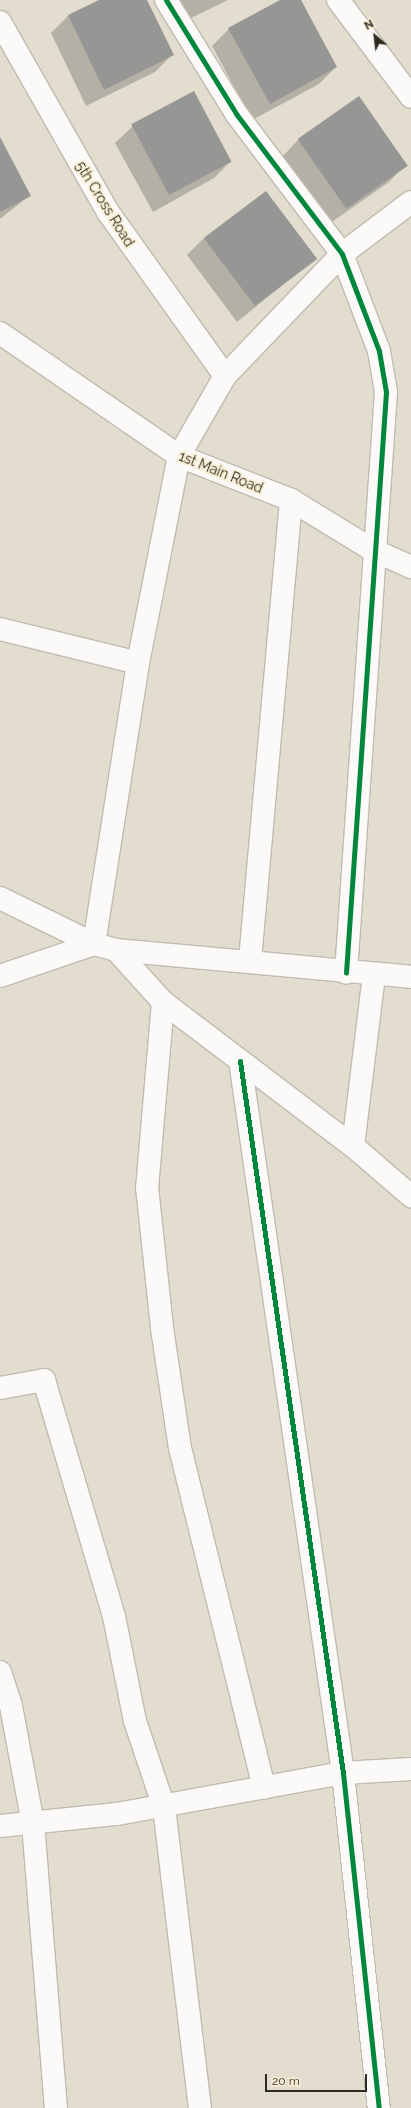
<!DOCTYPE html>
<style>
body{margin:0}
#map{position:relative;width:411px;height:2108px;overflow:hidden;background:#e3ddd0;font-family:Raleway,sans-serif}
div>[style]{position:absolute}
.shadow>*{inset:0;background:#0003}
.building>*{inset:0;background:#969694;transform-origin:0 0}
.roads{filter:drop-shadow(1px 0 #c0bbb0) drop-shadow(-1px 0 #c0bbb0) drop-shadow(0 1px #c0bbb0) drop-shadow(0 -1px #c0bbb0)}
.street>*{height:22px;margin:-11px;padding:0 11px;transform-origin:11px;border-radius:11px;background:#fbfaf8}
.secondary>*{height:22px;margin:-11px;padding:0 11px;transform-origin:11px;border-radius:11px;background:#fbfaf8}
.cycleway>*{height:5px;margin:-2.5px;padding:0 2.5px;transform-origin:2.5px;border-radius:2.5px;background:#00873e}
span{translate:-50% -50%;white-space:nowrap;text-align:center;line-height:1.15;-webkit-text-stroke:4px #f9eed5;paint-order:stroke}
.street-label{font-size:14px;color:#2f2b21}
.north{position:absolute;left:355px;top:16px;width:40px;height:40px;-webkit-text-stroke:3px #f9eed5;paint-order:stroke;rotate:332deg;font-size:11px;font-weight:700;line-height:16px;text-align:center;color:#2f2b21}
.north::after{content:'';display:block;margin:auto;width:14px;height:18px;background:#2f2b21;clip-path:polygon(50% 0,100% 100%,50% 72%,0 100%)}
.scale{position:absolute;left:265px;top:2074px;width:102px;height:18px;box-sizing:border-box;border:2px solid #2f2b21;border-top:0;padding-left:5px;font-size:12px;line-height:14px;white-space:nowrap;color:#2f2b21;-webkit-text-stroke:3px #f9eed5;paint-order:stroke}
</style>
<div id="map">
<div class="shadow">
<div style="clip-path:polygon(101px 0,145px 0,172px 55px,155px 72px,86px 106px,51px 33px,68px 16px)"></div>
<div style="clip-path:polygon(179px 0,228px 0,189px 19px)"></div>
<div style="clip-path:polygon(282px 0,300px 0,336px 67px,319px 84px,252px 120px,212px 46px,229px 29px)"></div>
<div style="clip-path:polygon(133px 126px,231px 161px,214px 178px,153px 212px,115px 143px)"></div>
<div style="clip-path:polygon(0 139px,29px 196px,0 219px)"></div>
<div style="clip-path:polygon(299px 139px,406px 164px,389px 182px,329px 224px,282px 157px)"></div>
<div style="clip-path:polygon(204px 238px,315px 259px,237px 322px,187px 255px)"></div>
</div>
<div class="building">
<div style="clip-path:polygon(99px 0,147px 0,174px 55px,104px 90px,68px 15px)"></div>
<div style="clip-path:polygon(280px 0,301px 0,337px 67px,270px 104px,228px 28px)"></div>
<div style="left:194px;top:91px;width:80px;height:71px;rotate:62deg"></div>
<div style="left:359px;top:96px;width:85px;height:75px;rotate:55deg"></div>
<div style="clip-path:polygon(0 137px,31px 196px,0 212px)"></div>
<div style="left:266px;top:191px;width:85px;height:78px;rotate:53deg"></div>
</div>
<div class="roads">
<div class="street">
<div style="left:166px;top:0;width:135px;rotate:58.3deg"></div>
<div style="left:237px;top:115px;width:174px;rotate:52.9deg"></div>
<div style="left:342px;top:254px;width:104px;rotate:69.1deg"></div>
<div style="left:379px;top:351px;width:42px;rotate:80.3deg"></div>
<div style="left:386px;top:392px;width:582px;rotate:93.94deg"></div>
<div style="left:338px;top:0;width:121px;rotate:53deg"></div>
<div style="left:0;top:22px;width:219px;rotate:60.4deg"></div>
<div style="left:108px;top:212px;width:201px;rotate:54.5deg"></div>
<div style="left:0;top:333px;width:217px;rotate:34.5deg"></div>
<div style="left:179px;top:456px;width:120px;rotate:21.4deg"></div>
<div style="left:291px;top:500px;width:96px;rotate:31.4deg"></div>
<div style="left:373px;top:550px;width:42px;rotate:24.1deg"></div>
<div style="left:0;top:629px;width:142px;rotate:13.8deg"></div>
<div style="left:0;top:898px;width:105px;rotate:26.1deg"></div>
<div style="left:94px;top:944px;width:23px;rotate:15deg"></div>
<div style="left:116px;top:950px;width:70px;rotate:47.9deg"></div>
<div style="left:163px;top:1002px;width:238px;rotate:37.2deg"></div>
<div style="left:353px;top:1146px;width:77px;rotate:40.8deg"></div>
<div style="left:116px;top:950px;width:296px;rotate:5.2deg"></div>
<div style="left:250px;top:960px;width:462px;rotate:-84.9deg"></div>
<div style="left:163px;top:1002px;width:186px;rotate:94.9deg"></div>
<div style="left:147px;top:1187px;width:142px;rotate:83.9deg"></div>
<div style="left:162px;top:1328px;width:121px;rotate:81.5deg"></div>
<div style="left:180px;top:1448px;width:350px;rotate:76.1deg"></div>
<div style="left:240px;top:1061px;width:719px;rotate:81.77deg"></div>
<div style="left:343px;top:1773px;width:337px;rotate:83.9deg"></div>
<div style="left:353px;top:1146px;width:171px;rotate:-83deg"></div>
<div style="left:0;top:1388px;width:45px;rotate:-10.3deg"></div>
<div style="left:44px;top:1380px;width:246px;rotate:73.5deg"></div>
<div style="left:114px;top:1616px;width:107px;rotate:78.7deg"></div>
<div style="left:135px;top:1721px;width:91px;rotate:71.4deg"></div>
<div style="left:164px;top:1807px;width:303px;rotate:83.2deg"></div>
<div style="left:0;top:1672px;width:36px;rotate:72deg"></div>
<div style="left:11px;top:1706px;width:119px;rotate:79.4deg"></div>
<div style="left:33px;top:1823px;width:286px;rotate:85.4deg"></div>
<div style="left:0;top:1826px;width:118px;rotate:-5.9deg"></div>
<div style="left:117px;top:1814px;width:230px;rotate:-10.3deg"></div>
<div style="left:343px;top:1773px;width:68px;rotate:-3.4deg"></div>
</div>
<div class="secondary">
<div style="left:0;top:976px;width:99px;rotate:-18.8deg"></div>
<div style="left:94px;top:944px;width:284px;rotate:-81.1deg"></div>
<div style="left:138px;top:663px;width:211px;rotate:-78.8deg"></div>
<div style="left:179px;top:456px;width:92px;rotate:-60.1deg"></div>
<div style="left:225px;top:376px;width:169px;rotate:-46.2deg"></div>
<div style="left:342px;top:254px;width:86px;rotate:-37deg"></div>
</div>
</div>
<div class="cycleway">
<div style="left:166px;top:0;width:135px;rotate:58.3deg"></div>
<div style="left:237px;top:115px;width:174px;rotate:52.9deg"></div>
<div style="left:342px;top:254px;width:104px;rotate:69.1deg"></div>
<div style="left:379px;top:351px;width:42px;rotate:80.3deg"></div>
<div style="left:386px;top:392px;width:582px;rotate:93.94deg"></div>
<div style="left:240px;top:1061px;width:719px;rotate:81.77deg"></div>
<div style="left:343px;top:1773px;width:337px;rotate:83.9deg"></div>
</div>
<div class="street-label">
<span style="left:105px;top:204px;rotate:58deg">5th Cross Road</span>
<span style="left:221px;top:472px;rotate:22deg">1st Main Road</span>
</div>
<div class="north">N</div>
<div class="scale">20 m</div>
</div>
